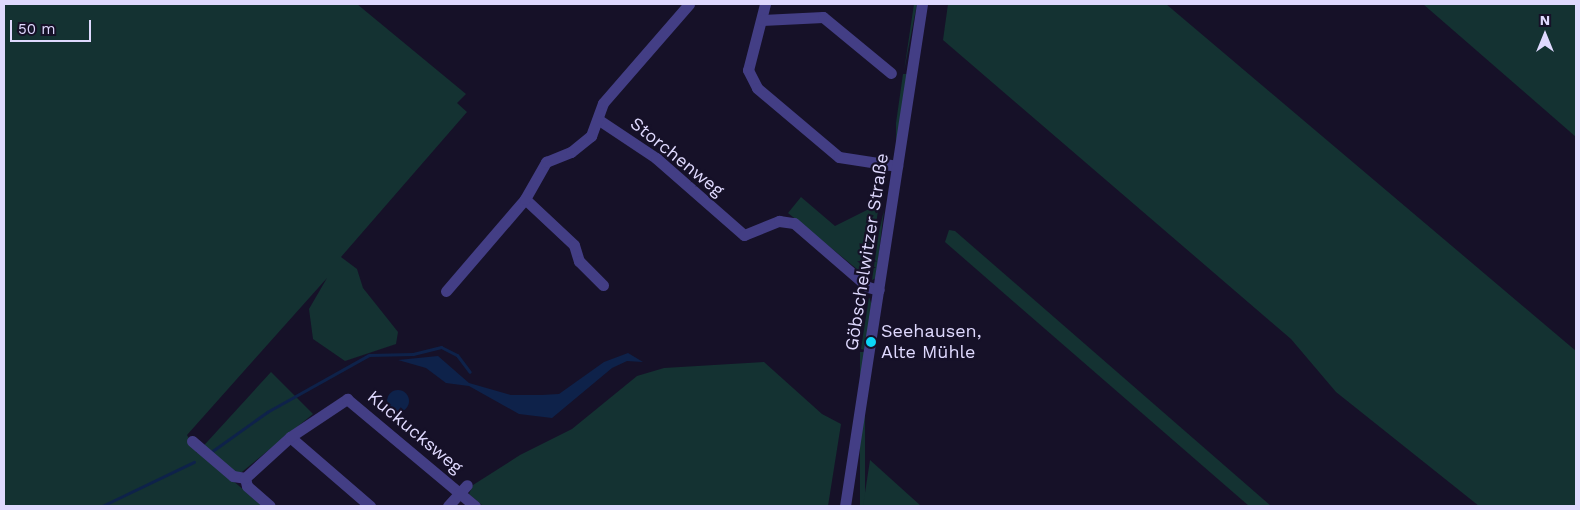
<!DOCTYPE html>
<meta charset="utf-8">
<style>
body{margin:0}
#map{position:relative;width:1580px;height:510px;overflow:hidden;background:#161128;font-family:"Work Sans",sans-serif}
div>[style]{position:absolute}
.green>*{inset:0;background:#143232;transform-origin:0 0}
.water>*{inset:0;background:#0e224a}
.round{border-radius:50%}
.stream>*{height:3px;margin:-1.5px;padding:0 1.5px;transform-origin:1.5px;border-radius:1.5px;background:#0e224a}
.minor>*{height:11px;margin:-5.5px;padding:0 5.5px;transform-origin:5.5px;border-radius:5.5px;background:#433e85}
.dots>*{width:14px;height:14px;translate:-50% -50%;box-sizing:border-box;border:2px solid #161128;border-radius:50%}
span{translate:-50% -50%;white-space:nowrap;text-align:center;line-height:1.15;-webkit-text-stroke:4.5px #161128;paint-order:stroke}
.street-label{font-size:18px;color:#dfd9fe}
.poi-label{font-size:18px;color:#dfd9fe}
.left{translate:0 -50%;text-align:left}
.frame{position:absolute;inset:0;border:5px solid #dfd9fe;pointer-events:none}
.north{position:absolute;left:1520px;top:10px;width:50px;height:50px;-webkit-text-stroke:4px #161128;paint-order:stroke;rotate:0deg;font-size:14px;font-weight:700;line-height:20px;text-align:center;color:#dfd9fe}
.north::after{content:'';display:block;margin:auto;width:18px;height:22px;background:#dfd9fe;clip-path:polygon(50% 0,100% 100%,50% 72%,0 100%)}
.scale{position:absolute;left:10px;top:20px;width:81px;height:22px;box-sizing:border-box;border:2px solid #dfd9fe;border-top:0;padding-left:6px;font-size:15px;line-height:18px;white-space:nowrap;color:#dfd9fe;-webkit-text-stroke:4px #161128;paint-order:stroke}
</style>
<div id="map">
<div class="green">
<div style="clip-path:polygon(4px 4px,357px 4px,466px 94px,457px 103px,467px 112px,341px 257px,357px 269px,363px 288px,398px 332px,396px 344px,345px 361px,313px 339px,309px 309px,327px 278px,187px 435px,197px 453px,271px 372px,313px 414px,232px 480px,263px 506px,4px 506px)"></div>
<div style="clip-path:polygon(914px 4px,917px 4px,904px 71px)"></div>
<div style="clip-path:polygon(948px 4px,1166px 4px,1576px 351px,1576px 506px,1479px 506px,1336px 392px,1291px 339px,943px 40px)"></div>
<div style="clip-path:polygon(1423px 4px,1576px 4px,1576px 137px)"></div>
<div style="clip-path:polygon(903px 74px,907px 74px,896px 149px,896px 123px)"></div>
<div style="clip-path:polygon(801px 197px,835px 226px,879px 204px,868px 278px,788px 213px)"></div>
<div style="clip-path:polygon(884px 210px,876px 278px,872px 280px,879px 232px)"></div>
<div style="clip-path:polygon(949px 230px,955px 231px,1271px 506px,1249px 506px,945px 242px)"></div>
<div style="clip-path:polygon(869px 297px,872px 305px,865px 350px,861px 349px)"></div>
<div style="left:860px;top:352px;width:5px;height:156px"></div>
<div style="clip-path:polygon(764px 362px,822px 414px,841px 424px,828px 506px,483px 506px,469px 494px,473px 485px,520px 455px,572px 429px,637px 376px,664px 368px)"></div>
<div style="clip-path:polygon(870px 460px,921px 506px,863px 506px)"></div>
</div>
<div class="water">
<div style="clip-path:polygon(628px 353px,643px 362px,627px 361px,612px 368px,552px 418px,519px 414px,469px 386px,446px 383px,426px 368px,398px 360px,438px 356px,469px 383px,511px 395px,542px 395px,559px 394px,604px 362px)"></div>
<div class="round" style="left:387px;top:390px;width:22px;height:22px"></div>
</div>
<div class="stream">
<div style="left:211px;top:452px;width:69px;rotate:-35.5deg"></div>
<div style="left:267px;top:412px;width:117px;rotate:-29.2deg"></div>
<div style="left:369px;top:355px;width:44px;rotate:-1.3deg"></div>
<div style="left:413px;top:354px;width:29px;rotate:-14deg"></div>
<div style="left:441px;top:347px;width:18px;rotate:27deg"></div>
<div style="left:457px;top:355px;width:21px;rotate:53deg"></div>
<div style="left:102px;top:506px;width:102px;rotate:-25.6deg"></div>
</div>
<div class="minor">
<div style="left:765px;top:4px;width:68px;rotate:104.4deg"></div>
<div style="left:748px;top:70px;width:20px;rotate:63deg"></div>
<div style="left:757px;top:88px;width:107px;rotate:40.1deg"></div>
<div style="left:839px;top:157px;width:59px;rotate:8.8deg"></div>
<div style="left:762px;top:20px;width:61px;rotate:-2.8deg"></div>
<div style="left:823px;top:17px;width:88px;rotate:39.5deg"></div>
<div style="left:599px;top:120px;width:69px;rotate:33.7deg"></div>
<div style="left:656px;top:158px;width:117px;rotate:41.2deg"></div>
<div style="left:744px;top:235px;width:38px;rotate:-22deg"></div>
<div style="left:779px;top:221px;width:15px;rotate:8deg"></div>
<div style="left:794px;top:223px;width:98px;rotate:40.9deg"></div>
<div style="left:868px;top:287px;width:11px;rotate:15deg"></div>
<div style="left:525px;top:199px;width:67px;rotate:43.2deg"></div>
<div style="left:574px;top:245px;width:17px;rotate:73deg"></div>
<div style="left:579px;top:261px;width:34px;rotate:45deg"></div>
<div style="left:446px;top:291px;width:121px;rotate:-49.3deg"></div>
<div style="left:525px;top:199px;width:43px;rotate:-60.4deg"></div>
<div style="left:546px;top:162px;width:27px;rotate:-22deg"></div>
<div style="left:571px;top:152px;width:26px;rotate:-39deg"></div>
<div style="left:591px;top:136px;width:35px;rotate:-70deg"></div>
<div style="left:603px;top:103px;width:131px;rotate:-49deg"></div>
<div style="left:290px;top:437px;width:106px;rotate:40.8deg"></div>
<div style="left:192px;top:441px;width:54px;rotate:40.5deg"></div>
<div style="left:233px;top:476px;width:12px;rotate:9deg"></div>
<div style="left:245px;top:478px;width:8px;rotate:76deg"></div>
<div style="left:247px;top:486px;width:30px;rotate:41deg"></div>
<div style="left:245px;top:478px;width:61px;rotate:-42.3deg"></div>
<div style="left:290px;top:437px;width:69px;rotate:-33.7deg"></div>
<div style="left:347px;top:399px;width:167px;rotate:39.9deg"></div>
<div style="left:448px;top:506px;width:28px;rotate:-48deg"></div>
<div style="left:845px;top:506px;width:508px;rotate:-81.28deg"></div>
</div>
<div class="dots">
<div style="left:871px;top:342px;background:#0cd6f7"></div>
</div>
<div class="street-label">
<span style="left:677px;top:157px;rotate:39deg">Storchenweg</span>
<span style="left:867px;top:252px;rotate:-81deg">Göbschelwitzer Straße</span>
<span style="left:415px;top:432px;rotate:40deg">Kuckucksweg</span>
</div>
<div class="poi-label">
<span class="left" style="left:881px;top:342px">Seehausen,<br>Alte Mühle</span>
</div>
<div class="frame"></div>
<div class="north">N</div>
<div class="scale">50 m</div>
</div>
